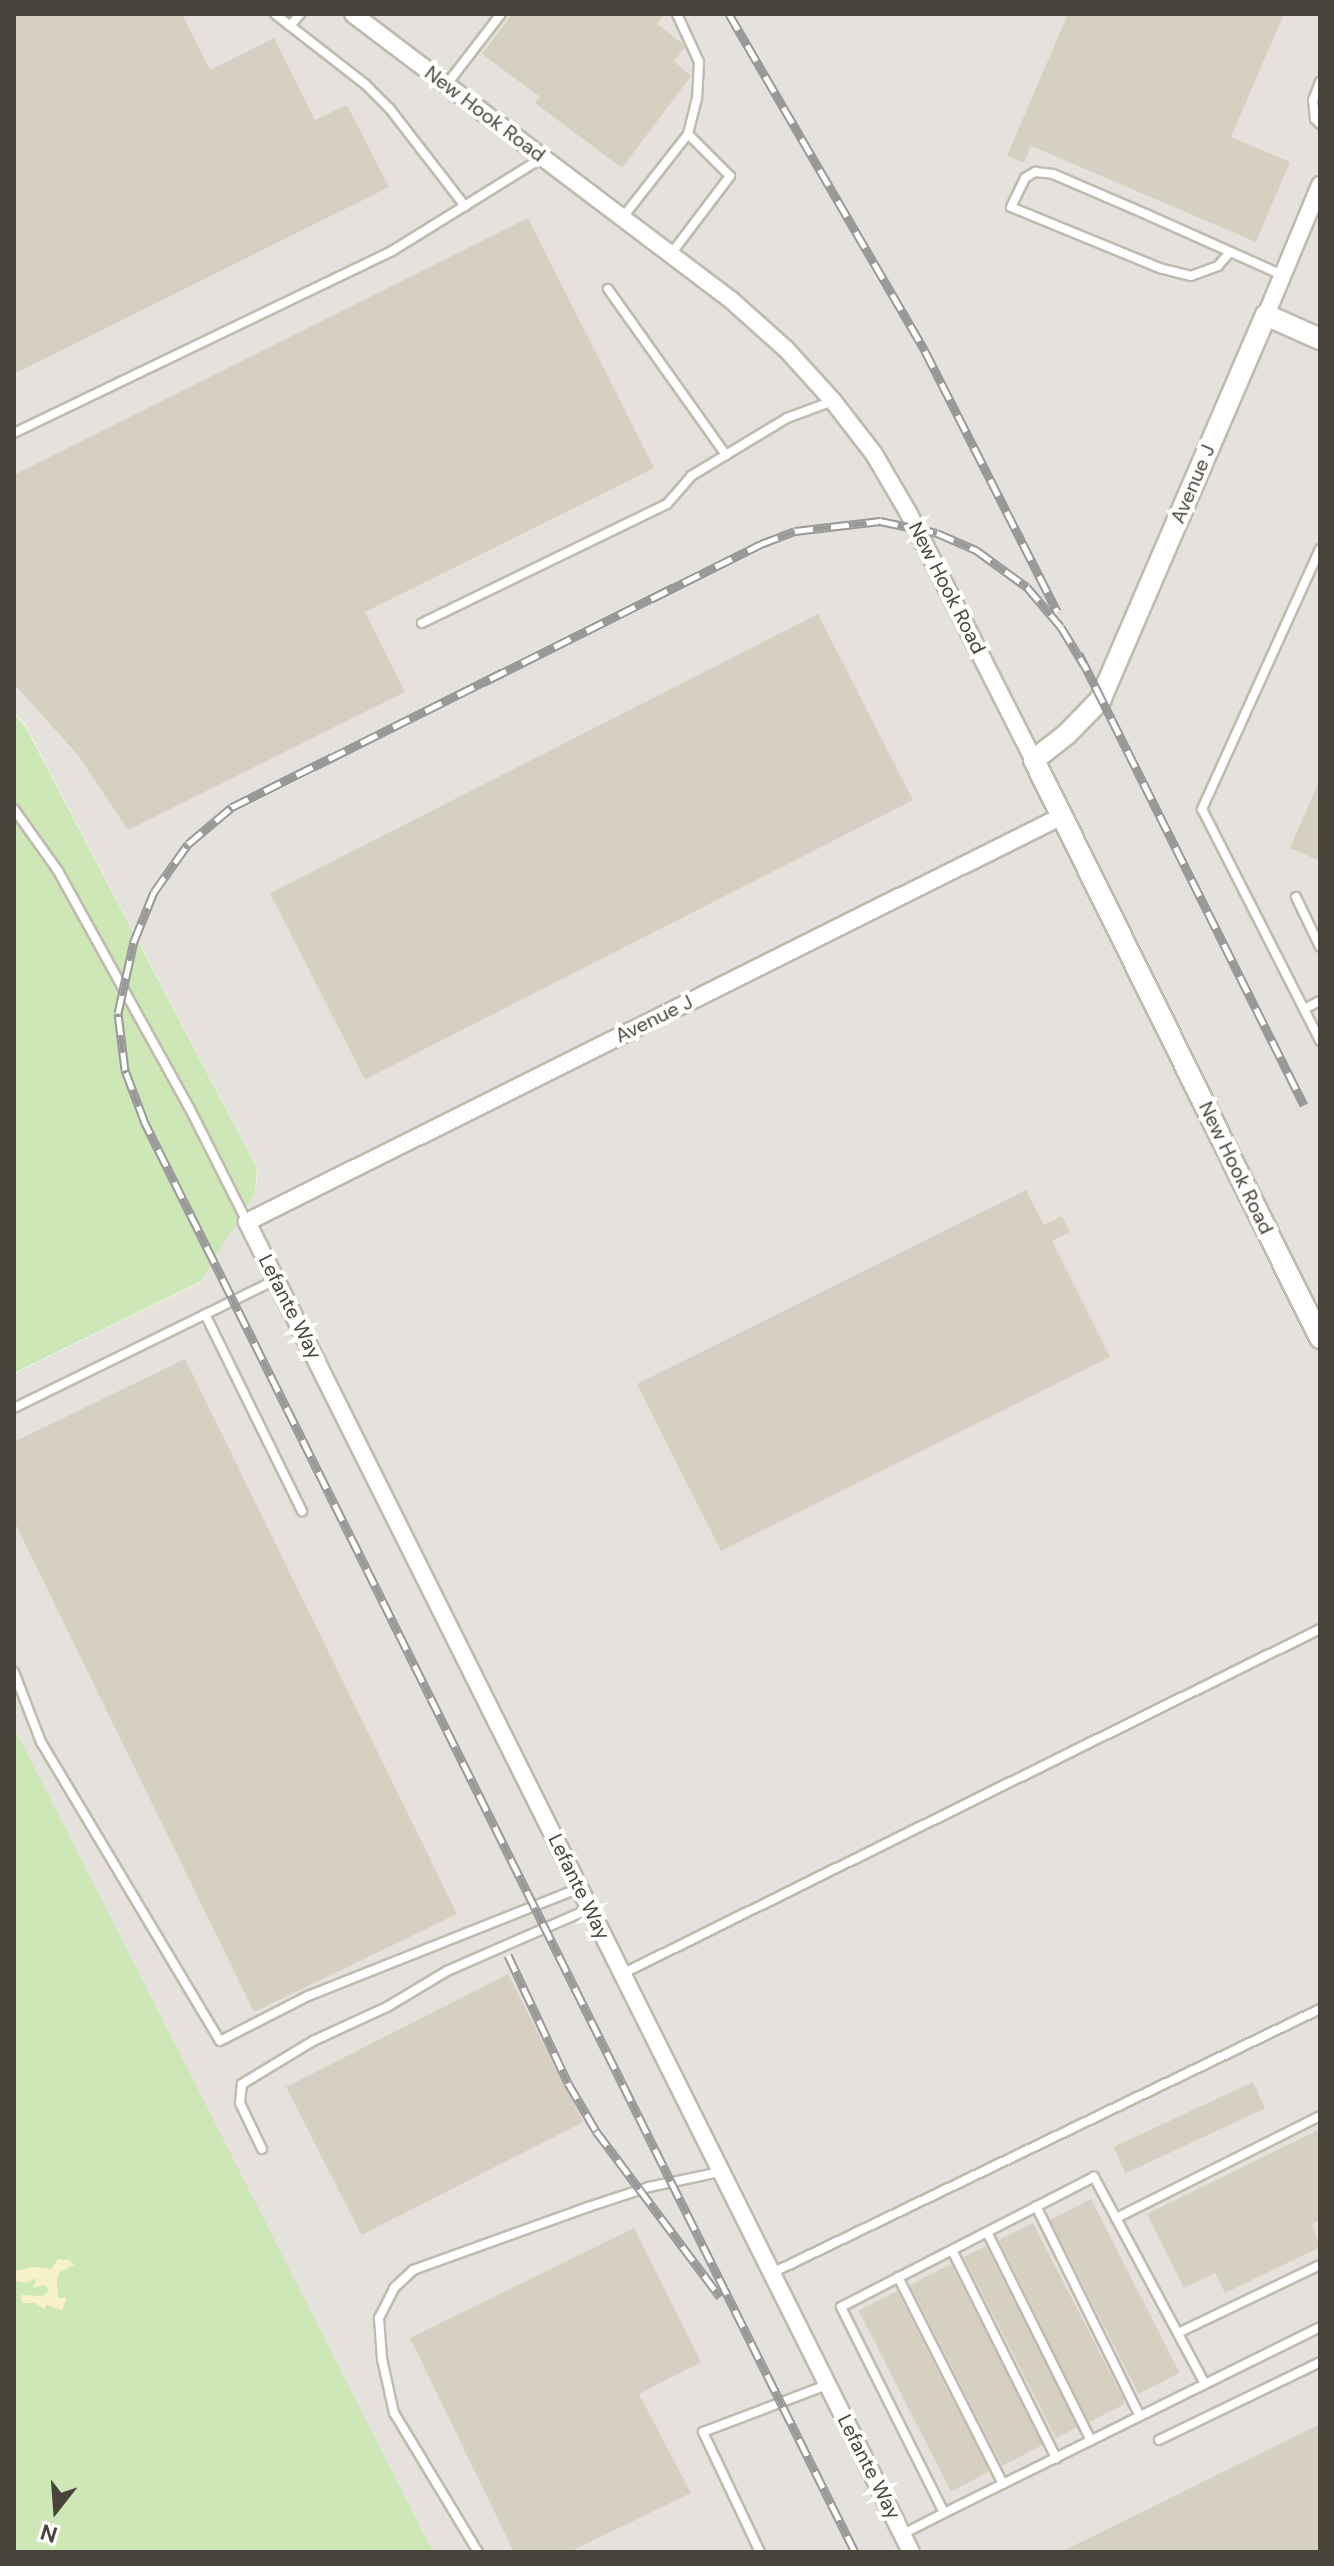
<!DOCTYPE html>
<style>
body{margin:0}
#map{position:relative;width:1334px;height:2566px;overflow:hidden;background:#f5f3ec;font-family:"DM Sans",sans-serif}
div>[style]{position:absolute}
.industrial>*{inset:0;background:#e5e2dd}
.green>*{inset:0;background:#cee7b7}
.sand>*{inset:0;background:#f6f0cb}
.building>*{inset:0;background:#d6d0c2;transform-origin:0 0}
.roads{filter:drop-shadow(2px 0 #c0bbaf) drop-shadow(-2px 0 #c0bbaf) drop-shadow(0 2px #c0bbaf) drop-shadow(0 -2px #c0bbaf)}
.service>*{height:8px;margin:-4px;padding:0 4px;transform-origin:4px;border-radius:4px;background:#fff}
.minor>*{height:16px;margin:-8px;padding:0 8px;transform-origin:8px;border-radius:8px;background:#fff}
.tertiary>*{height:20px;margin:-10px;padding:0 10px;transform-origin:10px;border-radius:10px;background:#fff}
.rail>*{height:9px;margin-top:-4.5px;transform-origin:0;background:repeating-linear-gradient(90deg,#fff 0 18px,#999 0 36px);box-sizing:border-box;border-block:2px solid #999}
span{translate:-50% -50%;white-space:nowrap;text-align:center;line-height:1.15;-webkit-text-stroke:8px #fff;paint-order:stroke}
.street-label{font-size:20px;color:#49443a}
.frame{position:absolute;inset:0;border:16px solid #49443a;pointer-events:none}
.north{position:absolute;left:16px;top:2470px;width:80px;height:80px;-webkit-text-stroke:6px #fff;paint-order:stroke;rotate:197deg;font-size:22px;font-weight:700;line-height:32px;text-align:center;color:#49443a}
.north::after{content:'';display:block;margin:auto;width:28px;height:36px;background:#49443a;clip-path:polygon(50% 0,100% 100%,50% 72%,0 100%)}
</style>
<div id="map">
<div class="industrial">
<div style="clip-path:polygon(14px 14px,1320px 14px,1320px 2552px,431px 2552px,14px 1727px,14px 1374px,201px 1282px,256px 1189px,258px 1169px,25px 724px,14px 712px)"></div>
</div>
<div class="green">
<div style="clip-path:polygon(14px 714px,25px 726px,257px 1168px,255px 1193px,201px 1281px,14px 1373px)"></div>
<div style="clip-path:polygon(14px 1727px,433px 2552px,14px 2552px)"></div>
</div>
<div class="sand">
<div style="clip-path:polygon(58px 2259px,69px 2260px,74px 2265px,60px 2272px,57px 2279px,58px 2298px,67px 2298px,62px 2311px,47px 2305px,44px 2309px,35px 2303px,22px 2303px,21px 2295px,43px 2296px,49px 2290px,45px 2285px,33px 2288px,36px 2278px,26px 2283px,16px 2281px,14px 2271px,34px 2267px,51px 2269px)"></div>
</div>
<div class="building">
<div style="clip-path:polygon(14px 14px,182px 14px,210px 70px,274px 38px,315px 120px,347px 105px,389px 187px,14px 374px)"></div>
<div style="clip-path:polygon(512px 14px,664px 14px,657px 24px,683px 44px,685px 47px,674px 61px,691px 76px,622px 168px,535px 103px,540px 97px,482px 54px)"></div>
<div style="clip-path:polygon(1068px 14px,1284px 14px,1231px 137px,1290px 162px,1256px 242px,1031px 146px,1024px 163px,1007px 156px)"></div>
<div style="clip-path:polygon(528px 218px,654px 468px,365px 612px,405px 692px,128px 830px,78px 755px,14px 684px,14px 475px)"></div>
<div style="left:818px;top:614px;width:209px;height:615px;rotate:63deg"></div>
<div style="clip-path:polygon(1320px 779px,1320px 861px,1290px 848px)"></div>
<div style="clip-path:polygon(1026px 1190px,1044px 1225px,1062px 1216px,1070px 1232px,1052px 1241px,1110px 1357px,721px 1551px,637px 1384px)"></div>
<div style="clip-path:polygon(185px 1359px,457px 1914px,254px 2012px,14px 1521px,14px 1442px)"></div>
<div style="left:508px;top:1974px;width:166px;height:249px;rotate:63deg"></div>
<div style="left:1253px;top:2082px;width:29px;height:154px;rotate:65deg"></div>
<div style="clip-path:polygon(1320px 2129px,1320px 2220px,1312px 2224px,1320px 2247px,1225px 2293px,1215px 2273px,1184px 2288px,1147px 2214px)"></div>
<div style="left:1091px;top:2199px;width:195px;height:46px;rotate:63deg"></div>
<div style="clip-path:polygon(1033px 2223px,1124px 2400px,1123px 2405px,1089px 2422px,999px 2240px)"></div>
<div style="clip-path:polygon(634px 2228px,701px 2362px,639px 2394px,691px 2493px,569px 2552px,514px 2552px,410px 2338px)"></div>
<div style="left:986px;top:2246px;width:203px;height:25px;rotate:63deg"></div>
<div style="left:951px;top:2264px;width:203px;height:46px;rotate:63deg"></div>
<div style="left:897px;top:2291px;width:203px;height:43px;rotate:63deg"></div>
<div style="clip-path:polygon(1320px 2424px,1320px 2552px,1061px 2552px)"></div>
</div>
<div class="roads">
<div class="service">
<div style="left:275px;top:14px;width:114px;rotate:37.9deg"></div>
<div style="left:365px;top:84px;width:35px;rotate:45deg"></div>
<div style="left:390px;top:109px;width:123px;rotate:52.3deg"></div>
<div style="left:677px;top:14px;width:53px;rotate:65.4deg"></div>
<div style="left:699px;top:62px;width:36px;rotate:93deg"></div>
<div style="left:697px;top:98px;width:37px;rotate:104deg"></div>
<div style="left:290px;top:26px;width:16px;rotate:-50deg"></div>
<div style="left:1320px;top:82px;width:19px;rotate:111deg"></div>
<div style="left:1313px;top:100px;width:19px;rotate:84deg"></div>
<div style="left:1315px;top:119px;width:7px;rotate:45deg"></div>
<div style="left:447px;top:84px;width:88px;rotate:-52.4deg"></div>
<div style="left:623px;top:217px;width:105px;rotate:-51.9deg"></div>
<div style="left:688px;top:134px;width:59px;rotate:45deg"></div>
<div style="left:730px;top:176px;width:98px;rotate:127.1deg"></div>
<div style="left:1230px;top:252px;width:18px;rotate:131deg"></div>
<div style="left:1218px;top:266px;width:29px;rotate:160deg"></div>
<div style="left:1191px;top:276px;width:30px;rotate:-166deg"></div>
<div style="left:1162px;top:269px;width:163px;rotate:-157.7deg"></div>
<div style="left:1011px;top:207px;width:32px;rotate:-64deg"></div>
<div style="left:1025px;top:178px;width:12px;rotate:-31deg"></div>
<div style="left:1035px;top:172px;width:18px;rotate:6deg"></div>
<div style="left:1053px;top:174px;width:103px;rotate:23.3deg"></div>
<div style="left:1148px;top:215px;width:147px;rotate:24.1deg"></div>
<div style="left:608px;top:289px;width:204px;rotate:54.6deg"></div>
<div style="left:14px;top:433px;width:420px;rotate:-25.7deg"></div>
<div style="left:392px;top:251px;width:176px;rotate:-31.8deg"></div>
<div style="left:1320px;top:549px;width:286px;rotate:114.4deg"></div>
<div style="left:1202px;top:809px;width:260px;rotate:63deg"></div>
<div style="left:422px;top:623px;width:272px;rotate:-25.9deg"></div>
<div style="left:667px;top:504px;width:37px;rotate:-49deg"></div>
<div style="left:691px;top:476px;width:112px;rotate:-31.1deg"></div>
<div style="left:787px;top:418px;width:49px;rotate:-20.3deg"></div>
<div style="left:14px;top:809px;width:76px;rotate:54.6deg"></div>
<div style="left:58px;top:871px;width:270px;rotate:61deg"></div>
<div style="left:189px;top:1107px;width:129px;rotate:63.2deg"></div>
<div style="left:1296px;top:897px;width:55px;rotate:64.4deg"></div>
<div style="left:1304px;top:1009px;width:18px;rotate:-27deg"></div>
<div style="left:205px;top:1314px;width:220px;rotate:63.8deg"></div>
<div style="left:14px;top:1408px;width:291px;rotate:-26.1deg"></div>
<div style="left:14px;top:1672px;width:75px;rotate:68.9deg"></div>
<div style="left:41px;top:1742px;width:348px;rotate:59.1deg"></div>
<div style="left:220px;top:2041px;width:99px;rotate:-27.1deg"></div>
<div style="left:308px;top:1996px;width:293px;rotate:-21.7deg"></div>
<div style="left:622px;top:1974px;width:779px;rotate:-26.3deg"></div>
<div style="left:1320px;top:2116px;width:228px;rotate:153.4deg"></div>
<div style="left:1116px;top:2218px;width:47px;rotate:-118.2deg"></div>
<div style="left:1094px;top:2177px;width:284px;rotate:152.8deg"></div>
<div style="left:841px;top:2307px;width:230px;rotate:63.4deg"></div>
<div style="left:944px;top:2513px;width:419px;rotate:-26.3deg"></div>
<div style="left:262px;top:2149px;width:51px;rotate:-115.6deg"></div>
<div style="left:240px;top:2103px;width:19px;rotate:-84deg"></div>
<div style="left:242px;top:2084px;width:83px;rotate:-31.2deg"></div>
<div style="left:313px;top:2041px;width:81px;rotate:-24.7deg"></div>
<div style="left:387px;top:2007px;width:70px;rotate:-31deg"></div>
<div style="left:447px;top:1971px;width:155px;rotate:-23.6deg"></div>
<div style="left:1036px;top:2206px;width:234px;rotate:63.7deg"></div>
<div style="left:1116px;top:2218px;width:188px;rotate:61.8deg"></div>
<div style="left:987px;top:2232px;width:233px;rotate:63.5deg"></div>
<div style="left:952px;top:2250px;width:233px;rotate:63.4deg"></div>
<div style="left:772px;top:2273px;width:608px;rotate:-25.72deg"></div>
<div style="left:898px;top:2277px;width:232px;rotate:63.1deg"></div>
<div style="left:1178px;top:2333px;width:157px;rotate:-25.6deg"></div>
<div style="left:1159px;top:2440px;width:179px;rotate:-25.8deg"></div>
<div style="left:903px;top:2534px;width:46px;rotate:-27.1deg"></div>
<div style="left:478px;top:2552px;width:162px;rotate:-121.1deg"></div>
<div style="left:394px;top:2413px;width:55px;rotate:-102.5deg"></div>
<div style="left:382px;top:2359px;width:41px;rotate:-94.2deg"></div>
<div style="left:379px;top:2318px;width:34px;rotate:-63deg"></div>
<div style="left:394px;top:2288px;width:26px;rotate:-43deg"></div>
<div style="left:413px;top:2270px;width:186px;rotate:-19.8deg"></div>
<div style="left:588px;top:2207px;width:64px;rotate:-18.2deg"></div>
<div style="left:649px;top:2187px;width:73px;rotate:-11.9deg"></div>
<div style="left:760px;top:2552px;width:133px;rotate:-115.4deg"></div>
<div style="left:703px;top:2432px;width:133px;rotate:-20.8deg"></div>
</div>
<div class="minor">
<div style="left:353px;top:14px;width:473px;rotate:37.1deg"></div>
<div style="left:730px;top:299px;width:75px;rotate:41.8deg"></div>
<div style="left:786px;top:349px;width:70px;rotate:47.9deg"></div>
<div style="left:833px;top:401px;width:67px;rotate:52.3deg"></div>
<div style="left:874px;top:454px;width:69px;rotate:59.7deg"></div>
<div style="left:909px;top:514px;width:276px;rotate:63.1deg"></div>
<div style="left:1266px;top:315px;width:141px;rotate:-67.4deg"></div>
<div style="left:911px;top:2552px;width:1487px;rotate:-116.53deg"></div>
<div style="left:247px;top:1222px;width:911px;rotate:-26.48deg"></div>
</div>
<div class="tertiary">
<div style="left:1320px;top:339px;width:59px;rotate:-156deg"></div>
<div style="left:1266px;top:315px;width:418px;rotate:113.3deg"></div>
<div style="left:1101px;top:699px;width:49px;rotate:134.2deg"></div>
<div style="left:1067px;top:734px;width:42px;rotate:141.8deg"></div>
<div style="left:1034px;top:760px;width:645px;rotate:63.67deg"></div>
</div>
</div>
<div class="rail">
<div style="left:729px;top:14px;width:390px;rotate:59.8deg"></div>
<div style="left:925px;top:351px;width:292px;rotate:63.1deg"></div>
<div style="left:1079px;top:654px;width:504px;rotate:63.49deg"></div>
<div style="left:508px;top:1955px;width:141px;rotate:64.9deg"></div>
<div style="left:568px;top:2083px;width:56px;rotate:59.7deg"></div>
<div style="left:596px;top:2131px;width:207px;rotate:53.2deg"></div>
<div style="left:855px;top:2552px;width:1596px;rotate:-116.42deg"></div>
<div style="left:145px;top:1123px;width:57px;rotate:-110.7deg"></div>
<div style="left:125px;top:1070px;width:57px;rotate:-97deg"></div>
<div style="left:118px;top:1013px;width:74px;rotate:-77.5deg"></div>
<div style="left:134px;top:941px;width:53px;rotate:-67.8deg"></div>
<div style="left:154px;top:892px;width:59px;rotate:-54.7deg"></div>
<div style="left:188px;top:844px;width:57px;rotate:-40.1deg"></div>
<div style="left:232px;top:807px;width:591px;rotate:-26.43deg"></div>
<div style="left:761px;top:544px;width:36px;rotate:-21deg"></div>
<div style="left:795px;top:531px;width:86px;rotate:-6.7deg"></div>
<div style="left:880px;top:521px;width:58px;rotate:11.9deg"></div>
<div style="left:937px;top:533px;width:43px;rotate:23.6deg"></div>
<div style="left:976px;top:550px;width:63px;rotate:36deg"></div>
<div style="left:1027px;top:587px;width:52px;rotate:49.6deg"></div>
<div style="left:1061px;top:627px;width:44px;rotate:58.8deg"></div>
</div>
<div class="street-label">
<span style="left:485px;top:114px;rotate:37deg">New Hook Road</span>
<span style="left:1193px;top:484px;rotate:-67deg">Avenue J</span>
<span style="left:947px;top:588px;rotate:63deg">New Hook Road</span>
<span style="left:654px;top:1019px;rotate:-26deg">Avenue J</span>
<span style="left:1236px;top:1168px;rotate:64deg">New Hook Road</span>
<span style="left:290px;top:1307px;rotate:63deg">Lefante Way</span>
<span style="left:579px;top:1887px;rotate:64deg">Lefante Way</span>
<span style="left:869px;top:2467px;rotate:63deg">Lefante Way</span>
</div>
<div class="frame"></div>
<div class="north">N</div>
</div>
